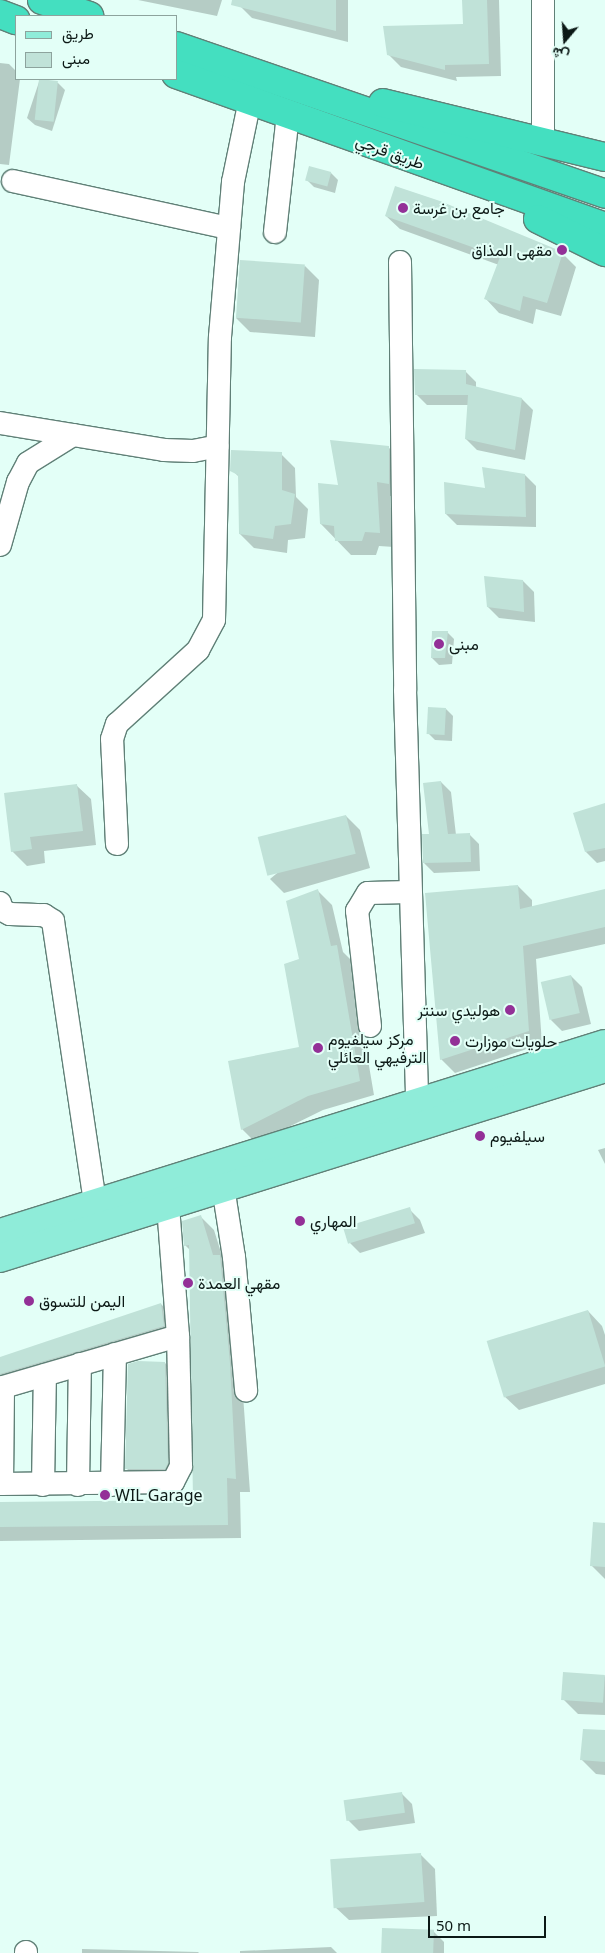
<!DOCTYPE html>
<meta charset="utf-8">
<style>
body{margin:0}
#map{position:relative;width:605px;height:1953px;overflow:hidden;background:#e3fff7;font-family:"Noto Sans",Vazirmatn,sans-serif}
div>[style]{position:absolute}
.shadow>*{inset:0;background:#0003}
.building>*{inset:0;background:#c0e2d8;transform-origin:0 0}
.roads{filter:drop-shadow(1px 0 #608077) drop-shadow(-1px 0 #608077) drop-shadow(0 1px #608077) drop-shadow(0 -1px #608077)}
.minor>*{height:22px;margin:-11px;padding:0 11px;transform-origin:11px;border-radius:11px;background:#fff}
.major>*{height:28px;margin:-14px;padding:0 14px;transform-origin:14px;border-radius:14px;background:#8fecd9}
.highway>*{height:28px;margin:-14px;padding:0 14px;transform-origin:14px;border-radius:14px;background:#44dfc0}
.dots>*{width:14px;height:14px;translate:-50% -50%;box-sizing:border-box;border:2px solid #e3fff7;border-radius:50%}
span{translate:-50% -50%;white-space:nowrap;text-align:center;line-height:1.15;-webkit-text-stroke:4px #e3fff7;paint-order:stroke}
.street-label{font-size:16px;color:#0c1916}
.poi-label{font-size:16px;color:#0c1916}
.left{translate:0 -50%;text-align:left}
.right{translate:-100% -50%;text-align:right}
.legend{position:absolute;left:15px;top:15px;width:162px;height:65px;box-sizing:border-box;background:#e3fff7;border:1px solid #8da39d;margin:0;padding:6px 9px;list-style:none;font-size:15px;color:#0c1916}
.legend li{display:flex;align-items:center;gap:10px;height:25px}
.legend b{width:25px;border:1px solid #8da39d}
.north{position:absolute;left:540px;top:15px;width:50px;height:50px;-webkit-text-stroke:4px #e3fff7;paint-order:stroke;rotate:198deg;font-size:14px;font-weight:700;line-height:20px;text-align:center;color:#0c1916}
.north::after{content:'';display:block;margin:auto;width:18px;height:22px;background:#0c1916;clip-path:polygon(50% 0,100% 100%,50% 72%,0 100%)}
.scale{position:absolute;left:428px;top:1916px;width:118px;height:22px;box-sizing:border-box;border:2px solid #0c1916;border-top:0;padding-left:6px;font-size:15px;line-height:18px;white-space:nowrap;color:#0c1916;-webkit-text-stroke:4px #e3fff7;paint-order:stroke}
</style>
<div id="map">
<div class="shadow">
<div style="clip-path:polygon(138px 0,222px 0,217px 16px)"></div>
<div style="clip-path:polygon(240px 0,348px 0,348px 42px,252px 18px,240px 6px)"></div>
<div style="clip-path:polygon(463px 0,499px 0,501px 76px,456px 77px,457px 81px,401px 67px,389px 55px,464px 25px)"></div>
<div style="clip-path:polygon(0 63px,9px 64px,16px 71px,16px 79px,20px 79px,9px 165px,0 164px)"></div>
<div style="clip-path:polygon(40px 79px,58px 83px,65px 90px,52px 131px,35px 125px,27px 118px)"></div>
<div style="clip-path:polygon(331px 173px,338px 180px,335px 193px,314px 187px,306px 179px)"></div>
<div style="clip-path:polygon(386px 216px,562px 253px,576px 267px,561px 316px,536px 309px,533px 324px,499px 313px,486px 299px,499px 265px,400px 229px)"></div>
<div style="clip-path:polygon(305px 266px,319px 280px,315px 337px,250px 332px,236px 318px)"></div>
<div style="clip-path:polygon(465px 371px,476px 382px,476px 388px,522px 399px,533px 410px,525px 460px,477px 450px,466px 439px,469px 405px,427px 405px,416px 394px)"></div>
<div style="clip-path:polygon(388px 447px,403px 461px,403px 498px,390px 496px,394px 547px,379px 546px,376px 555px,351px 555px,321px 524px)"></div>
<div style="clip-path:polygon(281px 454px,295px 468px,296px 497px,308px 509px,305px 538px,288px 540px,287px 553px,254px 548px,240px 534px,240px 478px,232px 470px)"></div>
<div style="clip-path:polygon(525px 475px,536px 486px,536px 527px,457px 525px,446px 514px,487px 489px)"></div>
<div style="clip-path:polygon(523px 581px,534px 592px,535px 622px,499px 618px,488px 607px)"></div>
<div style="clip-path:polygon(447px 632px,454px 639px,452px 664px,439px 665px,432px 658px)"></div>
<div style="clip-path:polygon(446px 709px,453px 716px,452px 741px,435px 740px,428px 733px)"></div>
<div style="clip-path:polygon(441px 782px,451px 792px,456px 835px,469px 834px,479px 844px,480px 871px,434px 873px,424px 863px)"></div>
<div style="clip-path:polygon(76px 785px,91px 799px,96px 845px,44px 851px,45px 863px,27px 866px,12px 851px)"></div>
<div style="clip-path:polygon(605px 805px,605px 861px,597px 863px,586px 852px)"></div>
<div style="clip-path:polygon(346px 816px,360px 830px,370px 868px,284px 893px,270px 879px)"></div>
<div style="clip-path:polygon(518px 886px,532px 900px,532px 907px,605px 892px,605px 944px,536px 959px,542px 1044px,455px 1073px,441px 1059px)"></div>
<div style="clip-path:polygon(318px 891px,332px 905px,343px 952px,351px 960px,374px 1095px,323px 1110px,256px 1143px,242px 1129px,300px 1048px,301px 960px)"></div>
<div style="clip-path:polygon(571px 976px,582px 987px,591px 1024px,562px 1031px,551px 1020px)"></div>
<div style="clip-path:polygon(605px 1148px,605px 1164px,598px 1150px)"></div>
<div style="clip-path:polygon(409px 1209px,420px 1220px,425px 1233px,360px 1253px,349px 1242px,344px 1228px)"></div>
<div style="clip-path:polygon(200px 1216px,214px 1230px,223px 1259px,234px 1270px,250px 1492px,240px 1492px,241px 1538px,0 1541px,0 1503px,195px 1501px,190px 1250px,185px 1245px)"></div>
<div style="clip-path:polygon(161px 1304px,175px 1319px,178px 1341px,0 1400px,0 1358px)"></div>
<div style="clip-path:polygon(588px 1311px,602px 1326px,605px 1335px,605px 1384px,519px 1410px,504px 1396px)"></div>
<div style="clip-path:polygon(165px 1363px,179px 1377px,182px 1478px,141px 1483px,127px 1469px)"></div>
<div style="clip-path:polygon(605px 1524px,605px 1579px,592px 1566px)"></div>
<div style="clip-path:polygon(605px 1676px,605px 1715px,578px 1714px,563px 1699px)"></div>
<div style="clip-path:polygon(605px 1732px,605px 1775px,596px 1774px,582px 1760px)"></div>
<div style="clip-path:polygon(401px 1793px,412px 1804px,415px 1823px,359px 1831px,348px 1820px,345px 1801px)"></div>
<div style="clip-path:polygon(421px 1855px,435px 1869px,437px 1916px,349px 1920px,334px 1906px)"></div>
<div style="clip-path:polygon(433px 1931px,444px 1942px,444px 1953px,383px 1953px)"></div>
<div style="clip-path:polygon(331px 1947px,337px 1953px,240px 1953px,240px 1951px)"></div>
<div style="clip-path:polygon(82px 1949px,198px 1952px,199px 1953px,82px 1953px)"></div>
</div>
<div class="building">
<div style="clip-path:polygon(232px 0,336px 0,336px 31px,231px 5px)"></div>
<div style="clip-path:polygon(462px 0,487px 0,489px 64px,445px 65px,445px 70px,387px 55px,383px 26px,463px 24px)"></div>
<div style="left:39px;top:79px;width:19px;height:41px;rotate:6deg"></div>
<div style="left:309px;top:166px;width:23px;height:15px;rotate:15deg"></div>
<div style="clip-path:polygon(395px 186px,440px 201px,563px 252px,547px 303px,523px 296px,520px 311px,484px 299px,500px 257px,385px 216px)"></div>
<div style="left:240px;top:260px;width:65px;height:58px;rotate:4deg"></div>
<div style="clip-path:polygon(414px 369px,466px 370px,466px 384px,522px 398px,515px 450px,465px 439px,468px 395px,415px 395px)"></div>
<div style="clip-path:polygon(330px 440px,389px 446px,389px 484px,377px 482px,380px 533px,365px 532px,362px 541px,335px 541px,334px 526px,320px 524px,318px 483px,338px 485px)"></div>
<div style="clip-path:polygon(231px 450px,282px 452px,282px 490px,295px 494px,291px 524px,275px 526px,273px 539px,239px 534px,238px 475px,230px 471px)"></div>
<div style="clip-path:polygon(482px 467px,525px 474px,526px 517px,445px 514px,444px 482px,485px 488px)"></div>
<div style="clip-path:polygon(484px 576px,523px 580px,524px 612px,487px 607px)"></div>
<div style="clip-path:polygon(432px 631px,448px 631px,445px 658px,431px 658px)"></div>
<div style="left:428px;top:707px;width:18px;height:27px;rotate:3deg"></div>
<div style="clip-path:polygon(441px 781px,448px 834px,470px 833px,471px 862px,423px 863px,422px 834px,429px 834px,423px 783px)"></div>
<div style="clip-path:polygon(77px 784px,83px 831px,30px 837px,32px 849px,11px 852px,4px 793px)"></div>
<div style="clip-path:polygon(605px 803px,605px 848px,585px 852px,573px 813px)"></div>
<div style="left:346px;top:815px;width:40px;height:91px;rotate:76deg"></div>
<div style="clip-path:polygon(518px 885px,520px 909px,605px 889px,605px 927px,523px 946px,529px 1031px,440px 1060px,425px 893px)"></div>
<div style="clip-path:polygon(318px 889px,331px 946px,337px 945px,360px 1081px,308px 1096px,241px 1130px,228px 1061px,299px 1047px,284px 964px,299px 959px,286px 901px)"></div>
<div style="left:571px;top:975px;width:39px;height:31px;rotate:77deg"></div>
<div style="left:410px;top:1207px;width:17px;height:70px;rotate:73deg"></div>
<div style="clip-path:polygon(201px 1215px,213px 1255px,220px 1255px,230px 1363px,236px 1479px,227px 1478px,228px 1525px,0 1527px,0 1502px,193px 1500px,189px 1245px,184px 1246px,182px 1221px)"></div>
<div style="clip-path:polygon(161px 1303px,164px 1326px,0 1374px,0 1357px)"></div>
<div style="left:588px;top:1310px;width:59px;height:106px;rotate:73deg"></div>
<div style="clip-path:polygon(138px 1361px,165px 1362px,168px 1463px,165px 1469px,125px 1469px,128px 1364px)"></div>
<div style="clip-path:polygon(593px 1522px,605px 1523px,605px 1567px,590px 1566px)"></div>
<div style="left:563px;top:1672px;width:42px;height:28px;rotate:4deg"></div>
<div style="clip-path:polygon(583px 1729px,605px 1730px,605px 1762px,580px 1760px)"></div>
<div style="left:402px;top:1792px;width:21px;height:59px;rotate:82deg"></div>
<div style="left:421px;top:1853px;width:49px;height:91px;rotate:86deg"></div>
<div style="left:382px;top:1928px;width:52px;height:25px;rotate:2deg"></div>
</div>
<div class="roads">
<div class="minor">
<div style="left:543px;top:0;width:141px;rotate:90deg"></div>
<div style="left:13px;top:181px;width:221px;rotate:12.3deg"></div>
<div style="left:275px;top:232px;width:119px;rotate:-83.7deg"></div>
<div style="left:400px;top:262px;width:428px;rotate:89.3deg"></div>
<div style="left:405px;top:690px;width:410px;rotate:88.3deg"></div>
<div style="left:0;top:423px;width:166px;rotate:9.3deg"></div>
<div style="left:164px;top:450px;width:29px;rotate:2deg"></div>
<div style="left:193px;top:451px;width:25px;rotate:-11deg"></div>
<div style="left:0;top:545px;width:66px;rotate:-74.1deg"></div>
<div style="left:18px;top:482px;width:21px;rotate:-62deg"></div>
<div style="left:28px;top:463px;width:53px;rotate:-31.9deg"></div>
<div style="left:117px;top:844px;width:105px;rotate:-92.7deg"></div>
<div style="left:112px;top:739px;width:16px;rotate:-72deg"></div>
<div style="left:117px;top:724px;width:110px;rotate:-42.4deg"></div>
<div style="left:198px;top:650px;width:34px;rotate:-62deg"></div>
<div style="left:214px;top:620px;width:283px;rotate:-88.8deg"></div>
<div style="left:220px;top:337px;width:156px;rotate:-85.2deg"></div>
<div style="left:233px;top:182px;width:84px;rotate:-78.3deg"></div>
<div style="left:0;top:903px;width:7px;rotate:74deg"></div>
<div style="left:2px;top:910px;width:9px;rotate:27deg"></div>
<div style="left:10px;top:914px;width:34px;rotate:2deg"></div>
<div style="left:44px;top:915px;width:11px;rotate:34deg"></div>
<div style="left:53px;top:921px;width:284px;rotate:81.5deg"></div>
<div style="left:370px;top:1026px;width:116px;rotate:-96.4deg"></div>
<div style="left:357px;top:911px;width:21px;rotate:-59deg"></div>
<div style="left:368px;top:893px;width:41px;rotate:-1.4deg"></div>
<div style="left:223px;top:1187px;width:71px;rotate:81.1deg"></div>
<div style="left:234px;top:1257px;width:134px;rotate:84.8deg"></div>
<div style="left:0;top:1388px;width:185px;rotate:-16.3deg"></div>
<div style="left:178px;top:1336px;width:130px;rotate:-94.4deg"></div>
<div style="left:0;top:1484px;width:173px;rotate:-0.7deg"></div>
<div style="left:173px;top:1482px;width:18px;rotate:-63deg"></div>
<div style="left:181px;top:1466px;width:130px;rotate:-91.3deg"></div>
<div style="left:2px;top:1484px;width:97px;rotate:-89.4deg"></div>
<div style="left:43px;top:1485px;width:110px;rotate:-89deg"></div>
<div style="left:78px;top:1485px;width:121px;rotate:-89.1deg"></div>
<div style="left:112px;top:1485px;width:131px;rotate:-88.7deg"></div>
<div style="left:26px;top:1952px;width:1px;rotate:90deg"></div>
</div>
<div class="major">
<div style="left:0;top:1233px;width:634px;rotate:-17.35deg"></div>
<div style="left:0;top:1258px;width:634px;rotate:-17.43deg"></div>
</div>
<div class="highway">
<div style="left:42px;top:0;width:50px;rotate:18.8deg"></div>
<div style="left:0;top:14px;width:17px;rotate:21deg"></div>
<div style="left:176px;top:46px;width:454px;rotate:19deg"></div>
<div style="left:176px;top:74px;width:455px;rotate:19.6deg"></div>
<div style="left:383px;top:103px;width:228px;rotate:13.7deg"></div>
<div style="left:538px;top:219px;width:75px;rotate:26.2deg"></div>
</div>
</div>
<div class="dots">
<div style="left:403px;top:208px;background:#933097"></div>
<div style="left:562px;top:250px;background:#933097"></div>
<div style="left:439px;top:644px;background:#933097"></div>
<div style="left:510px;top:1010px;background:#933097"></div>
<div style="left:455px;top:1041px;background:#933097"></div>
<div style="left:318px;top:1048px;background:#933097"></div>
<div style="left:480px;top:1136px;background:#933097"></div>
<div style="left:300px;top:1221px;background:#933097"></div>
<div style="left:188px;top:1283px;background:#933097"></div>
<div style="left:29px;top:1301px;background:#933097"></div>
<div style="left:105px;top:1495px;background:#933097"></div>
</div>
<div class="street-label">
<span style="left:390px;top:152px;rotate:20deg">طريق قرجي</span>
</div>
<div class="poi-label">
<span class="left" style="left:413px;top:208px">جامع بن غرسة</span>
<span class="right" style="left:552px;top:250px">مقهى المذاق</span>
<span class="left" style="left:449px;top:644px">مبنى</span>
<span class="right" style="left:500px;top:1010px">هوليدي سنتر</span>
<span class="left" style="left:328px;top:1048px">مركز سيلفيوم<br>الترفيهي العائلي</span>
<span class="left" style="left:465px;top:1041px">حلويات موزارت</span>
<span class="left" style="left:490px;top:1136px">سيلفيوم</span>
<span class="left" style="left:310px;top:1221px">المهاري</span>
<span class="left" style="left:198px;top:1283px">مقهي العمدة</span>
<span class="left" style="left:39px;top:1301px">اليمن للتسوق</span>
<span class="left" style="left:115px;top:1495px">WIL Garage</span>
</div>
<ul class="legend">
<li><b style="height:6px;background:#8fecd9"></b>طريق</li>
<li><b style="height:14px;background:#c0e2d8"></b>مبنى</li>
</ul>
<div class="north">ش</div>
<div class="scale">50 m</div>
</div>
